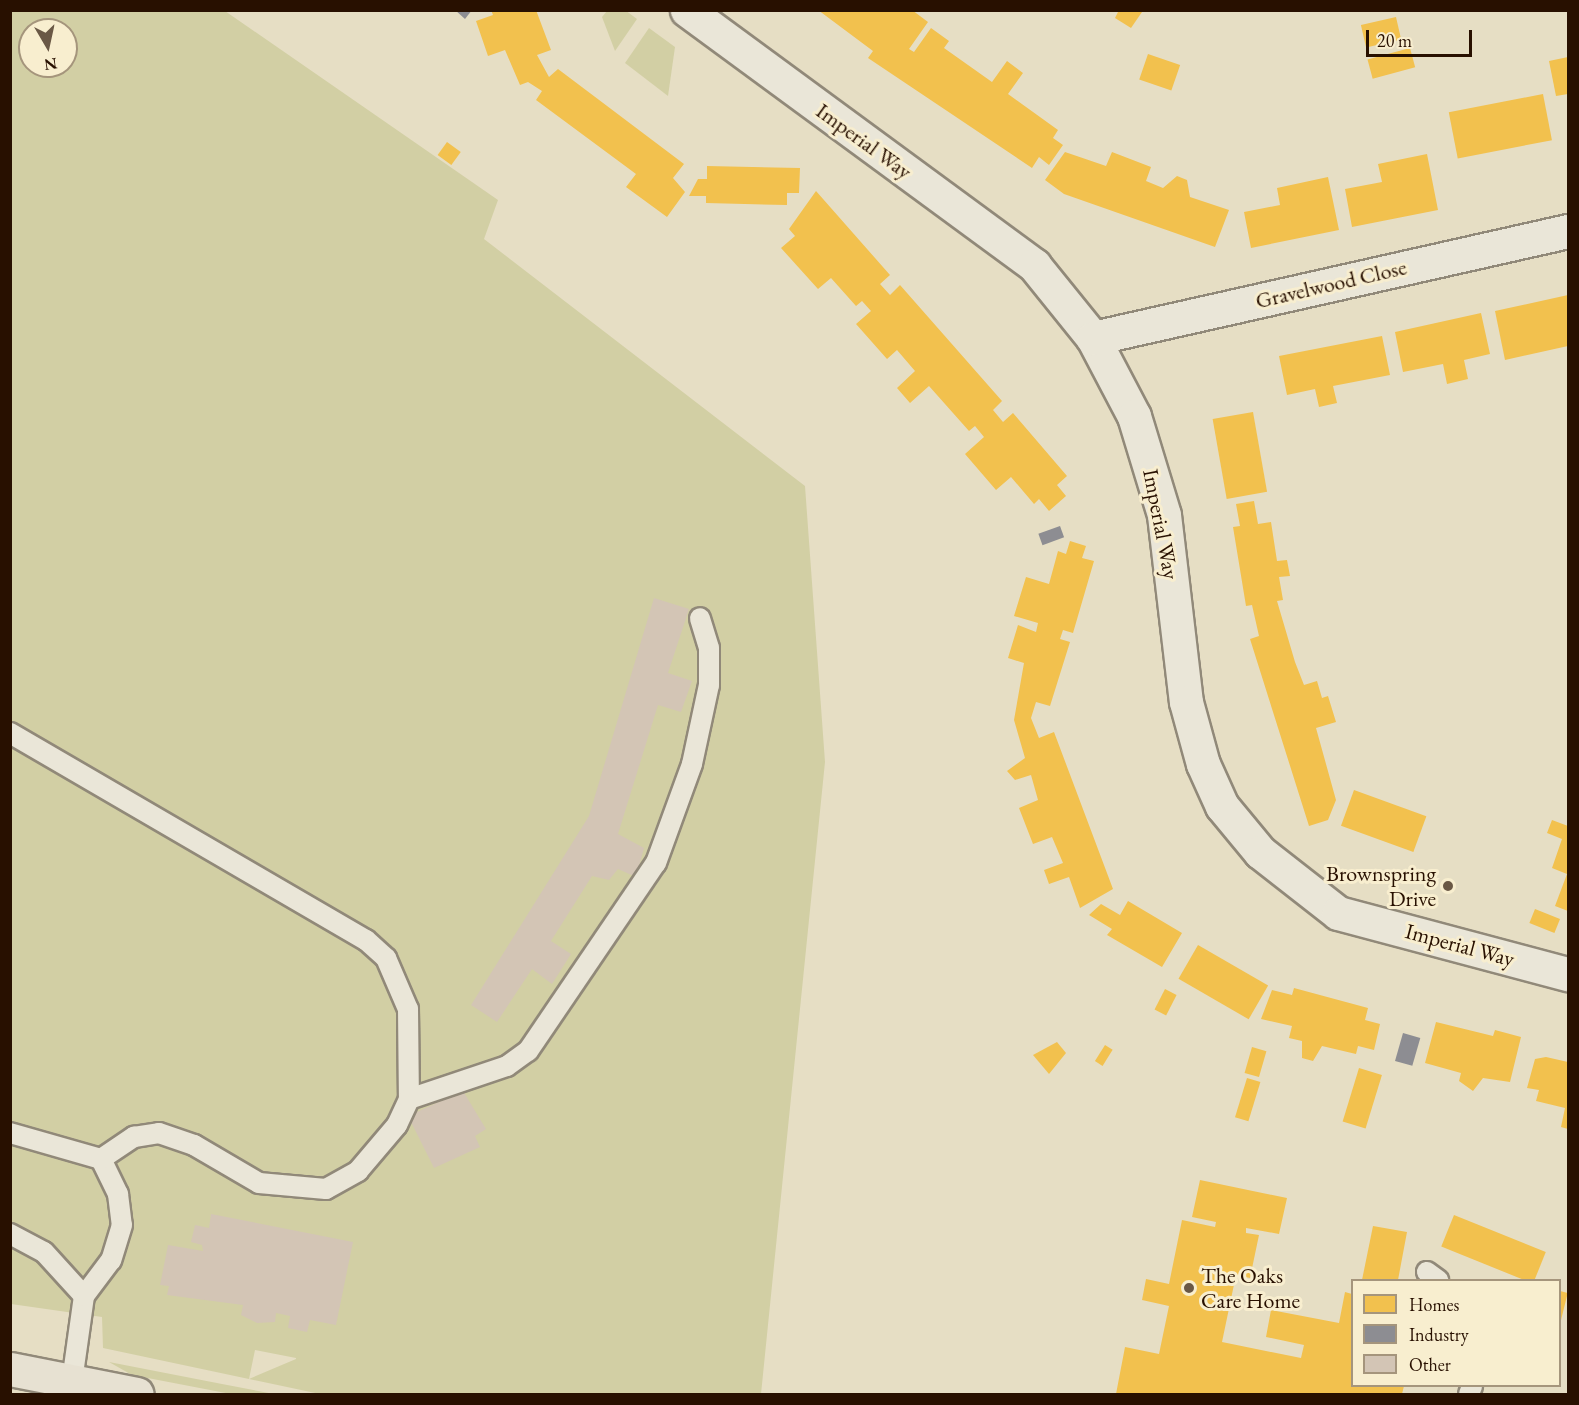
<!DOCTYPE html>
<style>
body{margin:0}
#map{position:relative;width:1579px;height:1405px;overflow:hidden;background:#e6dec4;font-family:"EB Garamond",serif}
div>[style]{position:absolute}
.green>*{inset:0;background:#d2cfa4}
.homes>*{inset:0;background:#f2c14e;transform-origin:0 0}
.industry>*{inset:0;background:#8d8d92;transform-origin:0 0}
.building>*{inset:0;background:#d3c5b5}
.roads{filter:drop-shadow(2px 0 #918979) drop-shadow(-2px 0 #918979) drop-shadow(0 2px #918979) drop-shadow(0 -2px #918979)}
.service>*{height:20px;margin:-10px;padding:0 10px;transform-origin:10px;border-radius:10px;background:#eae6d8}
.minor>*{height:33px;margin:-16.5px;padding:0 16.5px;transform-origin:16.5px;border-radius:16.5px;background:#eae6d8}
.trunk>*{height:33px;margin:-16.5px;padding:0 16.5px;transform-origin:16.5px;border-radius:16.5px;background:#e7e1d2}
.dots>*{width:16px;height:16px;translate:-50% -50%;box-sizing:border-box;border:3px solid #f8eecf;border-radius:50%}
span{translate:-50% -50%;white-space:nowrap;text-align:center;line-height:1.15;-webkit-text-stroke:6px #f8eecf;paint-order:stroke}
.street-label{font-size:22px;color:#281000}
.poi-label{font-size:22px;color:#281000}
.right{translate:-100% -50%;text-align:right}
.left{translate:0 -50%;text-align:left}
.frame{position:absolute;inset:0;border:12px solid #281000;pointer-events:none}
.legend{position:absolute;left:1351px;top:1279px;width:210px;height:108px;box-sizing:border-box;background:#f8eecf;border:2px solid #a5957c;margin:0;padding:8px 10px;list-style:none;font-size:18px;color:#281000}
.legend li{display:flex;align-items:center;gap:12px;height:30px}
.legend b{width:30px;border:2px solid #a5957c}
.north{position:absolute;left:18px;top:18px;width:60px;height:60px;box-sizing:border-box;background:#f8eecf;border:2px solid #a5957c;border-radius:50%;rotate:171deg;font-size:16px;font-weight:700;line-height:24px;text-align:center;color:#281000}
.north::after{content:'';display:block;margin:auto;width:21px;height:27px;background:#6a5845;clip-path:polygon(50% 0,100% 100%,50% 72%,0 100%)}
.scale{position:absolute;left:1366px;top:30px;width:106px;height:27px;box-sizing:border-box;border:3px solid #281000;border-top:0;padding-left:8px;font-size:18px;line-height:21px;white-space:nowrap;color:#281000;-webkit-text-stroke:4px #f8eecf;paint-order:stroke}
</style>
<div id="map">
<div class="green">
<div style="clip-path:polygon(625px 10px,637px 19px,615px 51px,602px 17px,607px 11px)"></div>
<div style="clip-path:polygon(evenodd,11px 11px,225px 11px,498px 200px,484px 239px,805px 486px,825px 762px,761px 1394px,320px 1394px,103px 1348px,102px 1317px,11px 1304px,11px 11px,30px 30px,66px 30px,66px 66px,30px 66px,30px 30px,11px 11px,255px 1350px,296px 1358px,296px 1359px,249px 1379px,255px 1350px)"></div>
<div style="clip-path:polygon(649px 28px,675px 47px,668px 96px,625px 63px)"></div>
<div style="clip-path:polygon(109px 1362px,222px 1384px,274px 1394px,231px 1394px,132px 1375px)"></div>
</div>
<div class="homes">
<div style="clip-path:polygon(491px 10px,536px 10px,551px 50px,537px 55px,549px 77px,558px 69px,684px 164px,673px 178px,685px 192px,667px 217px,626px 187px,636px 174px,536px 100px,542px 91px,528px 82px,520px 85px,505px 50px,488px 56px,476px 21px,493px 15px)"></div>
<div style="clip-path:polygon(818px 10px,912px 10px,928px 22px,909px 49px,914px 52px,931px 28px,949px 41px,944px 48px,992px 82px,1007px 61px,1023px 73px,1008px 94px,1058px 130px,1053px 138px,1063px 145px,1049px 165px,1039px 157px,1032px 168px,868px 58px,873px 51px)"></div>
<div style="clip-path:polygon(1119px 10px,1140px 10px,1142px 12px,1131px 28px,1115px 18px)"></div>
<div style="left:1396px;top:17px;width:23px;height:36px;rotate:77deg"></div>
<div style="left:1410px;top:48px;width:20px;height:44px;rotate:75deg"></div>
<div style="left:1148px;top:54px;width:34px;height:27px;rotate:19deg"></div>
<div style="clip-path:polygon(1568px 57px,1568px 94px,1556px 96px,1549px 61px)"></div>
<div style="left:1543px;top:94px;width:47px;height:96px;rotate:79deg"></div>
<div style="left:447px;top:142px;width:17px;height:16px;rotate:36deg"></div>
<div style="clip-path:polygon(1065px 152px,1106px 166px,1112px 152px,1151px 167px,1146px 181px,1163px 188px,1177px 176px,1187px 180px,1190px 197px,1229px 210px,1215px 247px,1064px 194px,1045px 180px)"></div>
<div style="clip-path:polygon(1427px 154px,1438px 210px,1352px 227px,1345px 189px,1382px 182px,1378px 164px)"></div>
<div style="clip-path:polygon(707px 166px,800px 168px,799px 193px,787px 193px,787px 205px,706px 203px,706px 196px,689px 196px,698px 179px,707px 179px)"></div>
<div style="clip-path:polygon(1328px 177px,1339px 230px,1251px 248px,1244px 212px,1280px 205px,1277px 188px)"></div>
<div style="clip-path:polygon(816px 191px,890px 275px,880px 284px,890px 295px,900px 285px,1002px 401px,993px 410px,1003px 422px,1013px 413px,1067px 476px,1057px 485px,1066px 496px,1049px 511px,1039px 499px,1034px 504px,1011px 477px,996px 490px,965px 454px,984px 437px,975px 426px,969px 431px,929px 386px,910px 403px,897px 388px,915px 371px,897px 350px,887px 359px,856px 324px,871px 311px,862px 301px,856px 306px,831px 278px,818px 289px,781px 248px,795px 236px,789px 229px)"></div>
<div style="clip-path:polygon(1568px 295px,1568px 346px,1505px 360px,1495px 311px)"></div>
<div style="clip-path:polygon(1481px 313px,1490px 354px,1464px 360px,1468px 379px,1447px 384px,1443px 364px,1403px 372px,1395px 332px)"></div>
<div style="clip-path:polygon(1382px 336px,1390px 375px,1333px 386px,1337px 403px,1319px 407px,1315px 389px,1287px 395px,1279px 356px)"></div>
<div style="left:1253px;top:412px;width:81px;height:41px;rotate:80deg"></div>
<div style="clip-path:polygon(1254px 501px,1258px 524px,1271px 522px,1277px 561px,1287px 560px,1290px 576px,1279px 577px,1283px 600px,1277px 601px,1295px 662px,1304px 685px,1317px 681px,1322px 698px,1328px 696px,1336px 722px,1316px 728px,1336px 800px,1328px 820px,1309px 826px,1250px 639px,1259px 636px,1252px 605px,1246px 606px,1233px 527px,1240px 526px,1236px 504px)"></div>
<div style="clip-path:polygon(1070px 541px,1086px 546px,1082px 558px,1094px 561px,1073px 633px,1063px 630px,1060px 639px,1070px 642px,1050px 706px,1036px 702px,1031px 718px,1039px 738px,1054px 732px,1113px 889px,1080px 908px,1069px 877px,1049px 884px,1044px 870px,1063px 863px,1052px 837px,1033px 844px,1019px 808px,1038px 800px,1031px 775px,1015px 780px,1007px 771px,1025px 758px,1014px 720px,1024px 663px,1008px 658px,1018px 625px,1036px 632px,1038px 623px,1014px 616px,1026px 577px,1049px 584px,1058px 551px,1066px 554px)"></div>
<div style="left:1354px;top:790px;width:77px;height:38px;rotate:20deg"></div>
<div style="clip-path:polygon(1552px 820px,1568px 826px,1568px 911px,1555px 906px,1567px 874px,1552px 868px,1562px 839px,1547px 833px)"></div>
<div style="clip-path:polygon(1128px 901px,1182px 933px,1162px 967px,1107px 935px,1112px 929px,1089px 915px,1101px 904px,1120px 915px)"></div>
<div style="left:1535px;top:909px;width:27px;height:15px;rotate:22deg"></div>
<div style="left:1198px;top:945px;width:81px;height:39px;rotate:30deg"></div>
<div style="clip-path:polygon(1294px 988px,1368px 1008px,1365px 1020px,1380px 1024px,1374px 1050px,1358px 1046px,1356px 1054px,1322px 1046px,1313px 1061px,1302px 1058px,1302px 1041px,1289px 1038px,1292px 1026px,1261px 1019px,1272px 990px,1292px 995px)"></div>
<div style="left:1165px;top:989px;width:13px;height:23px;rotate:27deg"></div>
<div style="clip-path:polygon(1436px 1022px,1493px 1036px,1495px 1030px,1521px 1037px,1510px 1082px,1483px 1078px,1473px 1091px,1459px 1081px,1461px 1073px,1425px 1063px)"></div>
<div style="clip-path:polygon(1057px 1042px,1066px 1053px,1049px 1074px,1033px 1055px)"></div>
<div style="left:1105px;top:1045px;width:9px;height:19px;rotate:32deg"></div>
<div style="left:1252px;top:1047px;width:15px;height:27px;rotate:16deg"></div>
<div style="clip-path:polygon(1546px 1057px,1568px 1062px,1568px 1129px,1561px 1127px,1565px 1108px,1536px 1101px,1539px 1090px,1527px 1088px,1535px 1059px)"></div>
<div style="left:1359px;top:1068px;width:24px;height:56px;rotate:17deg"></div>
<div style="left:1247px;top:1078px;width:14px;height:41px;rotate:17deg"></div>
<div style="clip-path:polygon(1200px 1180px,1287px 1198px,1279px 1234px,1246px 1228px,1246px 1233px,1259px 1235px,1250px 1278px,1236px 1275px,1222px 1342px,1301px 1358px,1304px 1345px,1266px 1337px,1271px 1310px,1339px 1323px,1345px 1292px,1352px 1294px,1352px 1386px,1404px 1386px,1402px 1394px,1116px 1394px,1125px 1347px,1159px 1354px,1169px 1306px,1142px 1300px,1146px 1279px,1169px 1284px,1182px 1220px,1215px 1227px,1216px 1222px,1192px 1217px)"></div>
<div style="left:1454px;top:1215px;width:99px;height:34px;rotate:22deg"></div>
<div style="clip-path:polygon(1373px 1226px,1407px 1232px,1398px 1280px,1362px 1280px)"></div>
<div style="left:1560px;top:1291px;width:8px;height:43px;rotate:14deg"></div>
</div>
<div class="industry">
<div style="clip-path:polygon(455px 10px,472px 10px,465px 19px)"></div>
<div style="left:1060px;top:526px;width:12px;height:23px;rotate:70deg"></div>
<div style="left:1403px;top:1033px;width:18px;height:29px;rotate:16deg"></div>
</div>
<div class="building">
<div style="clip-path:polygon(654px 598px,689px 609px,668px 673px,692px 681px,681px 712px,658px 705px,618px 834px,644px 848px,636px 877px,618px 869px,609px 880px,592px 876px,551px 941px,571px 954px,552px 984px,532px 969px,497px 1022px,471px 1005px,589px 816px)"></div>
<div style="clip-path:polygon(463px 1091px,486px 1129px,475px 1136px,480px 1147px,434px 1168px,408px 1116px)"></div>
<div style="clip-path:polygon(211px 1214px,353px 1242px,336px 1325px,310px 1320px,307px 1332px,288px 1328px,290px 1316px,276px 1313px,275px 1322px,257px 1323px,241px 1315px,243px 1305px,167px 1295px,169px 1286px,160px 1285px,168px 1245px,203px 1251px,202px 1245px,191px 1242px,195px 1225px,209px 1228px)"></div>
</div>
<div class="roads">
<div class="service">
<div style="left:10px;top:733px;width:412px;rotate:30.2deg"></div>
<div style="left:366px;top:940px;width:27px;rotate:42deg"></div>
<div style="left:386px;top:958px;width:56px;rotate:66.7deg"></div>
<div style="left:408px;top:1009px;width:90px;rotate:89.4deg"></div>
<div style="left:10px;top:1133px;width:95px;rotate:15.9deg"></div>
<div style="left:101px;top:1159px;width:39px;rotate:64deg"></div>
<div style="left:118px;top:1194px;width:31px;rotate:83deg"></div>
<div style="left:122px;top:1225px;width:37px;rotate:107deg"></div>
<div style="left:111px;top:1260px;width:45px;rotate:126.9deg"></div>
<div style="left:84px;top:1296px;width:86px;rotate:98deg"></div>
<div style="left:101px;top:1159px;width:40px;rotate:-34deg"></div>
<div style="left:134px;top:1137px;width:25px;rotate:-9deg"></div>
<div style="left:159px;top:1133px;width:37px;rotate:19deg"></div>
<div style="left:194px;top:1145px;width:75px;rotate:30.3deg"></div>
<div style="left:259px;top:1183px;width:67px;rotate:5.1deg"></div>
<div style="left:326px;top:1189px;width:37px;rotate:-29deg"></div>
<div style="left:358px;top:1171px;width:60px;rotate:-49.7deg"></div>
<div style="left:397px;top:1125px;width:29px;rotate:-65deg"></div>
<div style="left:409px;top:1099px;width:103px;rotate:-18.6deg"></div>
<div style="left:507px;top:1066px;width:26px;rotate:-36deg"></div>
<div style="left:528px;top:1051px;width:227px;rotate:-55.8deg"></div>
<div style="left:656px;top:863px;width:105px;rotate:-70deg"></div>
<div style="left:692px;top:764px;width:81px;rotate:-77.9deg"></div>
<div style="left:709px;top:685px;width:37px;rotate:-90deg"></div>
<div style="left:709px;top:648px;width:31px;rotate:-107deg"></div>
<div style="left:10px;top:1234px;width:38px;rotate:28deg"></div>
<div style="left:44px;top:1252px;width:59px;rotate:47.7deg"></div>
<div style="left:1427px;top:1272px;width:14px;rotate:36deg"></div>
<div style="left:1469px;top:1394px;width:9px;rotate:-69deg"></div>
</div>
<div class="minor">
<div style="left:687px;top:10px;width:431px;rotate:36.3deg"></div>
<div style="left:1034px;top:265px;width:94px;rotate:51.1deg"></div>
<div style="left:1093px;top:338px;width:88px;rotate:62.3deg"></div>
<div style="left:1134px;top:416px;width:103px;rotate:73.1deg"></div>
<div style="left:1164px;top:515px;width:188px;rotate:83.3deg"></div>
<div style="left:1186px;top:702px;width:64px;rotate:74.7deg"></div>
<div style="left:1203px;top:764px;width:46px;rotate:65.7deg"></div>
<div style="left:1222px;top:806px;width:60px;rotate:50.4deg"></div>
<div style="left:1260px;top:852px;width:99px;rotate:38deg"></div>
<div style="left:1338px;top:913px;width:238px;rotate:14.9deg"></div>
<div style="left:1093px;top:338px;width:487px;rotate:-12.7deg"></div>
</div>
<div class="trunk">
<div style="left:10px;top:1369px;width:129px;rotate:11.1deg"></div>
</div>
</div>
<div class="dots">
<div style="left:1448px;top:886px;background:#6a5845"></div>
<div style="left:1189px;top:1288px;background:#6a5845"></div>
</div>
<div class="street-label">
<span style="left:864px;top:141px;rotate:36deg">Imperial Way</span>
<span style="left:1331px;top:284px;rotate:-13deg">Gravelwood Close</span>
<span style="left:1161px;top:524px;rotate:79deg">Imperial Way</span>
<span style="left:1460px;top:945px;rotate:15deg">Imperial Way</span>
</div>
<div class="poi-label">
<span class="right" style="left:1436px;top:886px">Brownspring<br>Drive</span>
<span class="left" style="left:1201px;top:1288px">The Oaks<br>Care Home</span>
</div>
<div class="frame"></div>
<ul class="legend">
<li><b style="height:16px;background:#f2c14e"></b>Homes</li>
<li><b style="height:16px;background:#8d8d92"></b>Industry</li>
<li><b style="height:16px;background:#d3c5b5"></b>Other</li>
</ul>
<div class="north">N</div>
<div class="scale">20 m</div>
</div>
